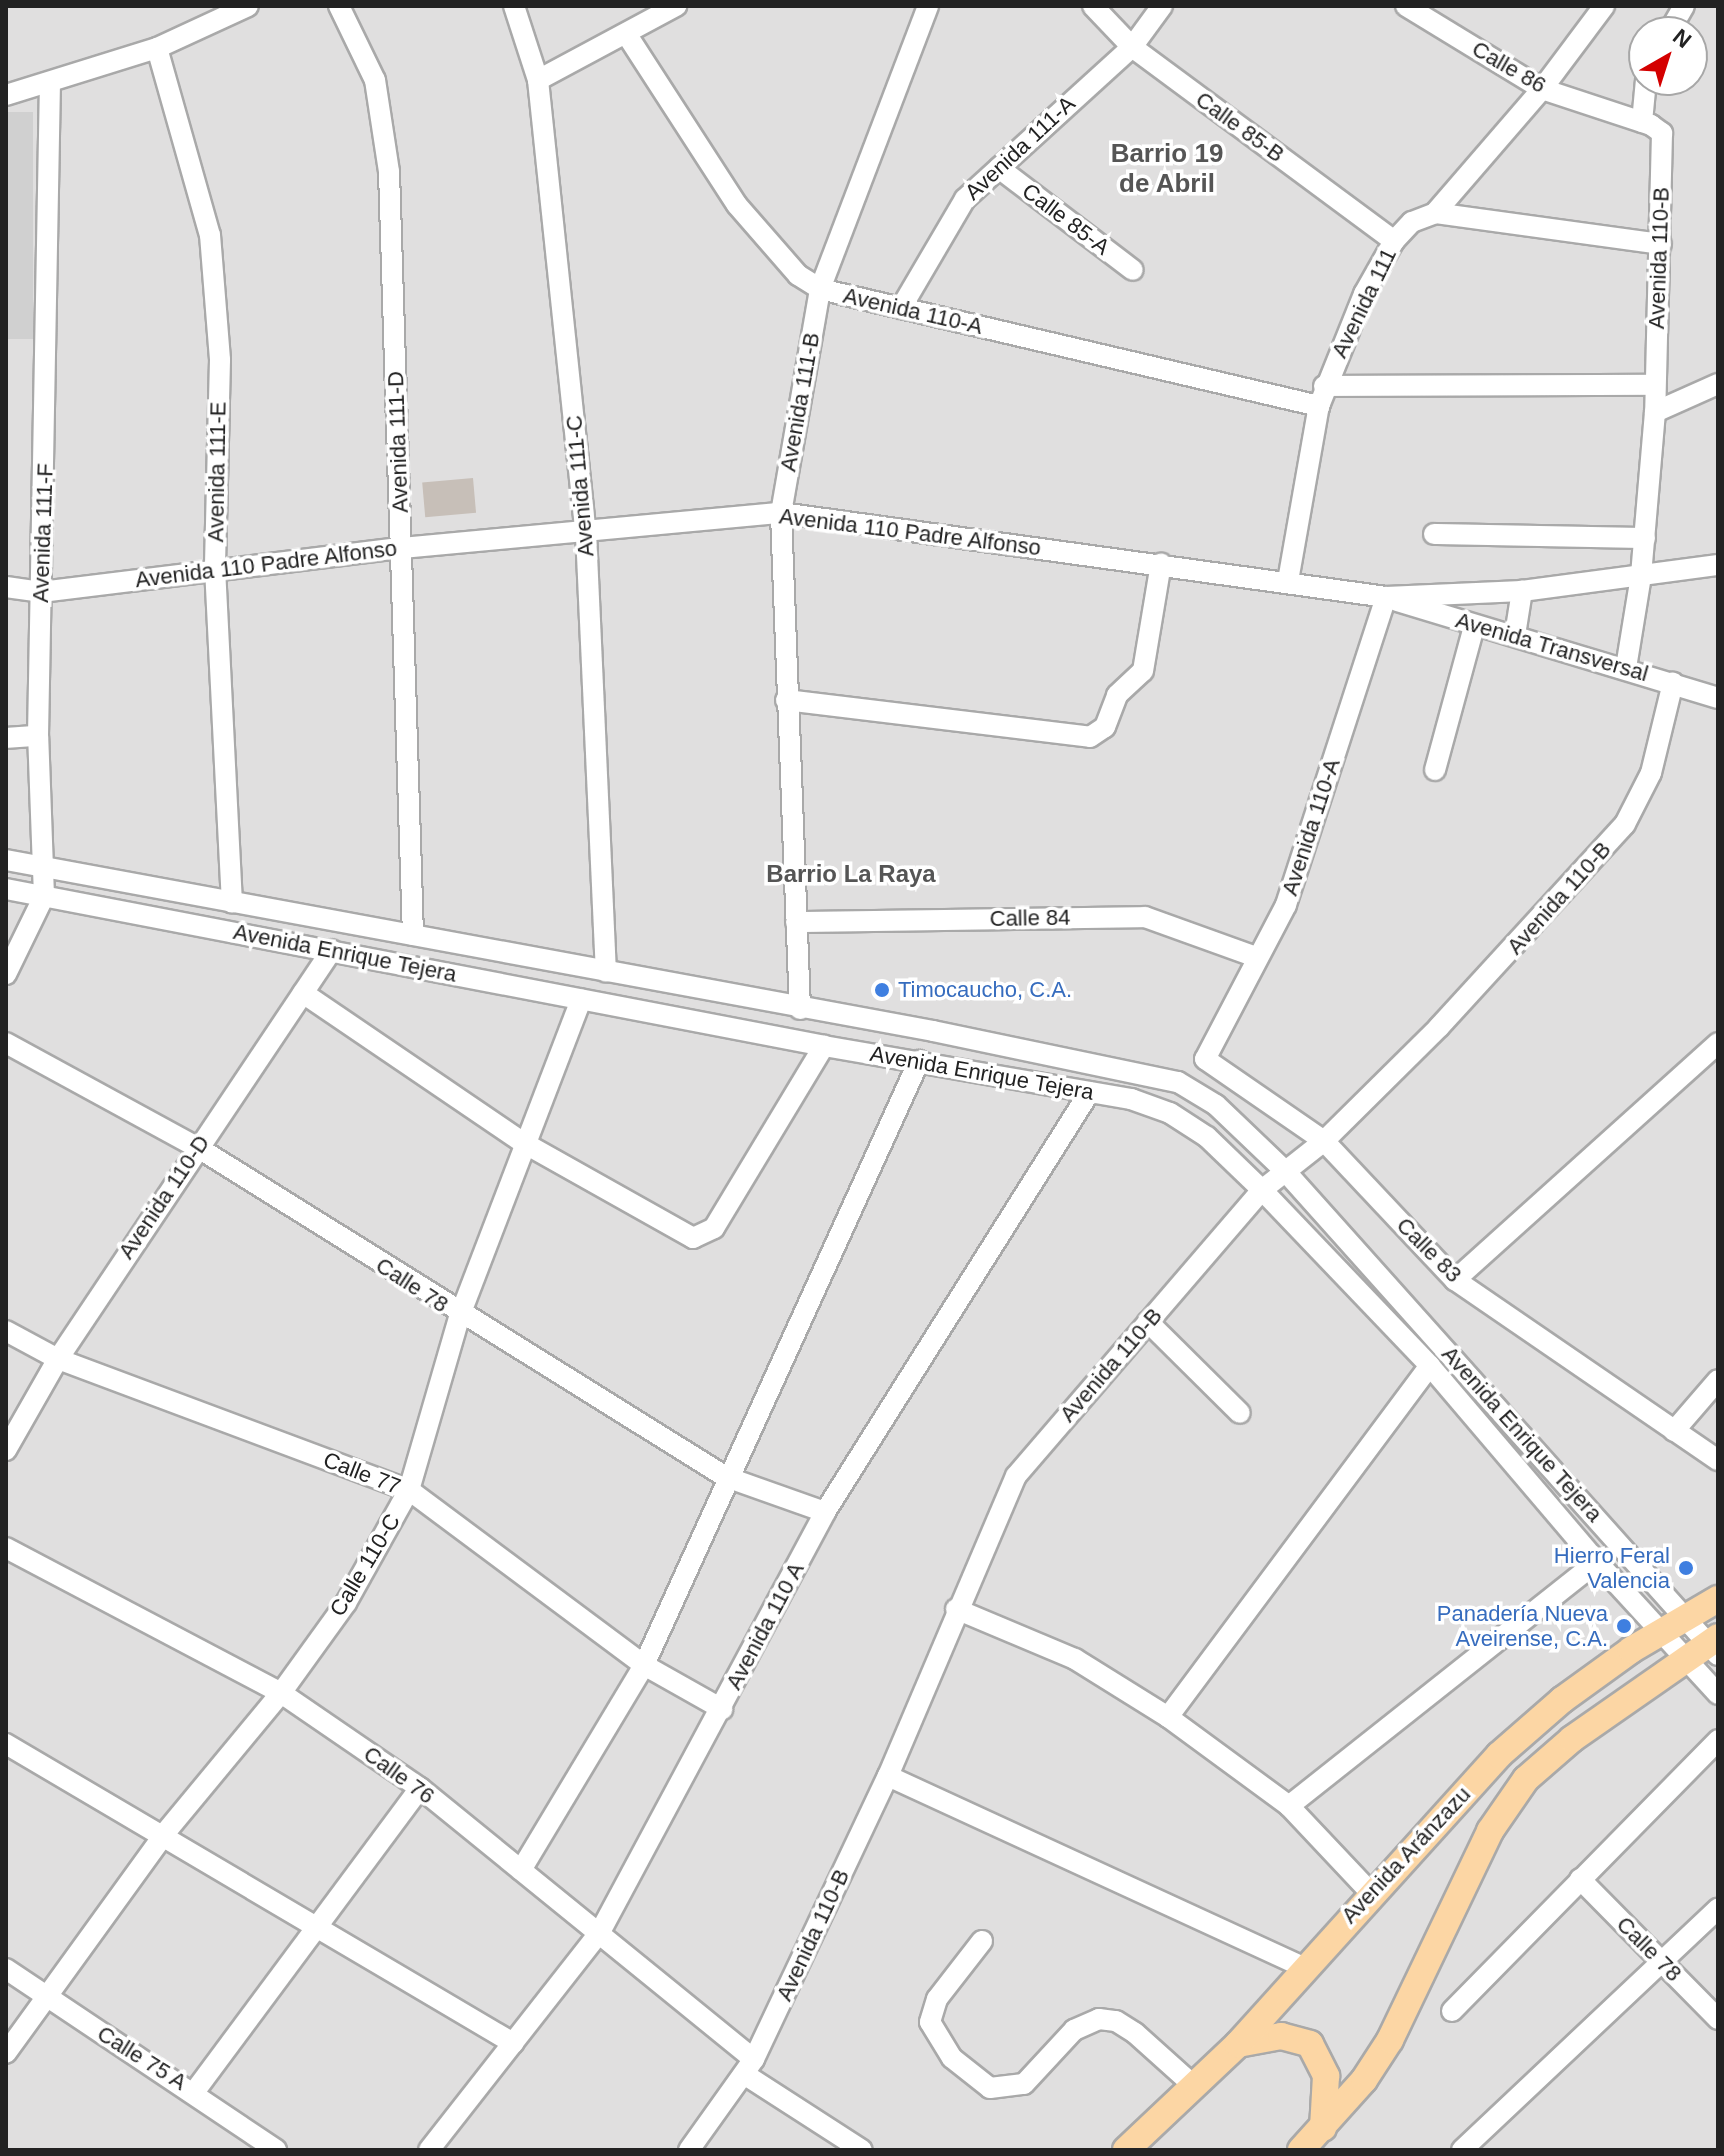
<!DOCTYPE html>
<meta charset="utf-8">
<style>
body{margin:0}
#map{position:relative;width:1724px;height:2156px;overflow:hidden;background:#f2efe9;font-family:Arial,sans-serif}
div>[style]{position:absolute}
.residential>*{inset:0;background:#e0dfdf}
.religious>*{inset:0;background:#d0d0d0;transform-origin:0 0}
.building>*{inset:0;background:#c7bfb8;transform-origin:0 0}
.roads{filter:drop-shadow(2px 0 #a9a9a9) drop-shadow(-2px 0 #a9a9a9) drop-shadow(0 2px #a9a9a9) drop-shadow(0 -2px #a9a9a9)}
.minor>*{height:20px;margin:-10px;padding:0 10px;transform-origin:10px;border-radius:10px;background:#fff}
.major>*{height:26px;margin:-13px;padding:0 13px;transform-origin:13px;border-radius:13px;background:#fcd6a4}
.dots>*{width:22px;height:22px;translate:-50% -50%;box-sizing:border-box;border:4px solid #fff;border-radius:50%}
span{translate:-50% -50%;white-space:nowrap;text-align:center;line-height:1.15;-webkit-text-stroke:7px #fff;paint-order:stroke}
.street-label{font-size:22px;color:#222}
.shop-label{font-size:22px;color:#366cbe}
.left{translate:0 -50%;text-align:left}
.right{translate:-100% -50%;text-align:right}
.neighbourhood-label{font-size:24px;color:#555;font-weight:700}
.quarter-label{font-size:26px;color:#555;font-weight:700}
.frame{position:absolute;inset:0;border:8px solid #222;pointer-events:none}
.north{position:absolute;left:1628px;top:16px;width:80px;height:80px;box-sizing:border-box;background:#fff;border:2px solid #a7a7a7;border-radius:50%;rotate:39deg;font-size:22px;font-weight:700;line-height:32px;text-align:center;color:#222}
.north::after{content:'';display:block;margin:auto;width:28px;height:36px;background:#d40000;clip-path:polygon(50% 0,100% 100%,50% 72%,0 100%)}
</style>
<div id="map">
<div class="residential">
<div style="clip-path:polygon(evenodd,6px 6px,1718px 6px,1718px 2150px,6px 2150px,6px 6px,1644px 32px,1692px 32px,1692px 80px,1644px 80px,1644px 32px)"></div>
</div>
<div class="religious">
<div style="left:33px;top:112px;width:227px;height:29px;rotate:90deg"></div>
</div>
<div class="building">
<div style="left:473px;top:478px;width:35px;height:51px;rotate:85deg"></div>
</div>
<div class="roads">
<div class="minor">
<div style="left:339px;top:6px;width:82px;rotate:64.1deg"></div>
<div style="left:375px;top:80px;width:93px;rotate:81.3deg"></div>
<div style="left:389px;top:172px;width:763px;rotate:88.2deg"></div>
<div style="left:514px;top:6px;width:78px;rotate:72deg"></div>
<div style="left:538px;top:80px;width:456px;rotate:84deg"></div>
<div style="left:586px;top:533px;width:439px;rotate:87.4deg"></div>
<div style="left:1093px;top:6px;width:57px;rotate:46.4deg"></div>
<div style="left:1132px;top:47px;width:326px;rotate:36.5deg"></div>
<div style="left:1406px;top:6px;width:159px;rotate:31.4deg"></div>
<div style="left:1542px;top:89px;width:115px;rotate:18.3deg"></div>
<div style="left:1651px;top:125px;width:14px;rotate:36deg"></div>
<div style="left:1662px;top:133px;width:279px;rotate:91.4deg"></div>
<div style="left:1655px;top:412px;width:165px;rotate:94.9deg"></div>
<div style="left:1641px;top:576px;width:93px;rotate:99.3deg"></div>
<div style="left:1669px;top:32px;width:30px;rotate:-60deg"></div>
<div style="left:627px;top:35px;width:202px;rotate:57.1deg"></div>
<div style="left:737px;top:205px;width:93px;rotate:48.9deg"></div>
<div style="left:798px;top:275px;width:26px;rotate:32deg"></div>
<div style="left:820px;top:289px;width:513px;rotate:13.2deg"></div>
<div style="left:157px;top:48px;width:194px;rotate:74.2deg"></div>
<div style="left:210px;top:235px;width:125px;rotate:85.4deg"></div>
<div style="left:220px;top:360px;width:208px;rotate:91.4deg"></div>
<div style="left:215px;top:568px;width:335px;rotate:87.1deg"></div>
<div style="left:538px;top:80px;width:157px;rotate:-28.2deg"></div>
<div style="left:6px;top:95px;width:158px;rotate:-17.3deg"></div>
<div style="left:157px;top:48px;width:100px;rotate:-24.8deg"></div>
<div style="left:1642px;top:122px;width:42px;rotate:-84.6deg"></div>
<div style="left:999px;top:168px;width:168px;rotate:37.3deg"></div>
<div style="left:1435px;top:213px;width:228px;rotate:7.8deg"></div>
<div style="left:901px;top:308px;width:126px;rotate:-59.6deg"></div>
<div style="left:965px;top:199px;width:226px;rotate:-42.3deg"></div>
<div style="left:1132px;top:47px;width:51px;rotate:-53.8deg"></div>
<div style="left:1324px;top:386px;width:331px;rotate:-0.2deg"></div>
<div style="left:1655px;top:412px;width:69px;rotate:-24deg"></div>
<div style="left:1434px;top:534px;width:211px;rotate:1.1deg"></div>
<div style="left:1288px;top:581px;width:178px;rotate:-80deg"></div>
<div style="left:1319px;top:406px;width:121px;rotate:-68.1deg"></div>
<div style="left:1364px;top:294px;width:61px;rotate:-60.5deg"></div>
<div style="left:1394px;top:241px;width:26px;rotate:-47deg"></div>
<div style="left:1412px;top:222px;width:25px;rotate:-21deg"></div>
<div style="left:1435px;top:213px;width:164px;rotate:-49.2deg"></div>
<div style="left:1542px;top:89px;width:104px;rotate:-53.2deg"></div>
<div style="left:6px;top:587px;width:35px;rotate:8deg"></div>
<div style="left:41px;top:592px;width:363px;rotate:-7deg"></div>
<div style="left:401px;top:548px;width:382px;rotate:-5.3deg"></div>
<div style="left:781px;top:513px;width:611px;rotate:7.9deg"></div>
<div style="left:1386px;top:597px;width:136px;rotate:-2.5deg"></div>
<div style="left:1522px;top:591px;width:198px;rotate:-7.6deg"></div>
<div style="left:1386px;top:597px;width:324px;rotate:108deg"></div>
<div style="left:1286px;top:905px;width:174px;rotate:117.7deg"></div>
<div style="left:1205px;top:1059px;width:145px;rotate:34.6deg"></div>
<div style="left:1324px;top:1141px;width:191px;rotate:46.7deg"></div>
<div style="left:1455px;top:1280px;width:319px;rotate:34.4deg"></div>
<div style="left:1397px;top:601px;width:335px;rotate:16.8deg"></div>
<div style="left:1515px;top:635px;width:45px;rotate:-81deg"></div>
<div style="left:786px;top:700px;width:306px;rotate:6.9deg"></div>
<div style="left:1090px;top:737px;width:18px;rotate:-34deg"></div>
<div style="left:1105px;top:727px;width:34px;rotate:-69deg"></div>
<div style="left:1117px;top:695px;width:35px;rotate:-43deg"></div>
<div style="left:1143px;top:671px;width:109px;rotate:-80.5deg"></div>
<div style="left:6px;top:738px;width:32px;rotate:-4deg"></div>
<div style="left:1435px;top:770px;width:149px;rotate:-74.8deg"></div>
<div style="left:6px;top:860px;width:943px;rotate:10.45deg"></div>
<div style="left:933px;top:1031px;width:250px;rotate:11.8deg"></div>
<div style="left:1178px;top:1082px;width:44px;rotate:31.2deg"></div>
<div style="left:1216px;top:1105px;width:97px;rotate:43.7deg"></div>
<div style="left:1286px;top:1172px;width:648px;rotate:48.19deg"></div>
<div style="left:6px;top:889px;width:833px;rotate:10.86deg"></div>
<div style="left:824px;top:1046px;width:312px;rotate:9.8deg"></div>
<div style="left:1131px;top:1099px;width:41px;rotate:19.7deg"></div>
<div style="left:1170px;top:1113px;width:44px;rotate:33deg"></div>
<div style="left:1207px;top:1137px;width:76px;rotate:43.9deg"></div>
<div style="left:1262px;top:1190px;width:243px;rotate:46.3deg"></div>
<div style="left:1430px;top:1366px;width:257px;rotate:49.6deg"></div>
<div style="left:1597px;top:1562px;width:179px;rotate:47.5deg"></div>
<div style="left:796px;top:922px;width:349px;rotate:-0.8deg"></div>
<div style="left:1145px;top:917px;width:118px;rotate:19.8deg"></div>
<div style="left:6px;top:974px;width:87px;rotate:-64deg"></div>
<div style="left:44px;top:896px;width:160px;rotate:-92.1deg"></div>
<div style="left:38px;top:736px;width:653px;rotate:-88.95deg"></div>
<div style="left:303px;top:993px;width:267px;rotate:34.2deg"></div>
<div style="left:524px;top:1143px;width:194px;rotate:29.3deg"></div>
<div style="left:693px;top:1238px;width:23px;rotate:-25deg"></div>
<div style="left:714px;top:1228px;width:213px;rotate:-58.9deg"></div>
<div style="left:800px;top:1009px;width:496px;rotate:-92.2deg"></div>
<div style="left:781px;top:513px;width:227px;rotate:-80.1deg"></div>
<div style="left:820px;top:289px;width:303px;rotate:-69.1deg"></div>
<div style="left:6px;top:1043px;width:217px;rotate:28.6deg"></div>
<div style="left:197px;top:1147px;width:623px;rotate:31.96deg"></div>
<div style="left:726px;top:1477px;width:105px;rotate:19.5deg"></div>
<div style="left:1455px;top:1280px;width:354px;rotate:-42deg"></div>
<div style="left:1148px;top:1322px;width:129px;rotate:44.7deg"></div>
<div style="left:6px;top:1331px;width:59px;rotate:28.3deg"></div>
<div style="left:58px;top:1359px;width:375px;rotate:20.5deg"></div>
<div style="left:409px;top:1490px;width:293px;rotate:36.7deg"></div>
<div style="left:644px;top:1665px;width:90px;rotate:29.4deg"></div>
<div style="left:1674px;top:1431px;width:67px;rotate:-49.2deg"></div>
<div style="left:6px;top:1450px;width:105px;rotate:-60.3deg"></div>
<div style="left:58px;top:1359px;width:492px;rotate:-56.2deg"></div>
<div style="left:6px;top:1548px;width:311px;rotate:27.8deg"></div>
<div style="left:281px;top:1693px;width:168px;rotate:34.4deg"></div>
<div style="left:420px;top:1788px;width:430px;rotate:39.1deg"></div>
<div style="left:956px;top:1609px;width:129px;rotate:22.8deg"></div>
<div style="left:1075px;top:1659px;width:110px;rotate:31.9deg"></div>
<div style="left:1168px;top:1717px;width:150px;rotate:36.3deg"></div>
<div style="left:1289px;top:1806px;width:118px;rotate:46.7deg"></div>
<div style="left:1168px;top:1717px;width:438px;rotate:-53.3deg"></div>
<div style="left:6px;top:1744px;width:589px;rotate:30.53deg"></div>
<div style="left:888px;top:1776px;width:457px;rotate:24.7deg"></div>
<div style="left:1289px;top:1806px;width:393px;rotate:-38.4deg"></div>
<div style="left:521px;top:1870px;width:239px;rotate:-59deg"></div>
<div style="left:644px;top:1665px;width:664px;rotate:-65.52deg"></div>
<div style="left:1580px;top:1879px;width:197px;rotate:45.4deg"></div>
<div style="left:982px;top:1941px;width:73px;rotate:127.8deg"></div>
<div style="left:937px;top:1999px;width:24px;rotate:107deg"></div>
<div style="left:930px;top:2022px;width:42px;rotate:58.6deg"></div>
<div style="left:952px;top:2058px;width:48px;rotate:38.3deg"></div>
<div style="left:990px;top:2088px;width:34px;rotate:-7deg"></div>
<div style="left:1024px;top:2084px;width:74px;rotate:-47.2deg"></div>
<div style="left:1074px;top:2030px;width:27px;rotate:-24deg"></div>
<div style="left:1099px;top:2019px;width:17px;rotate:7deg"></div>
<div style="left:1116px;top:2021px;width:22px;rotate:32deg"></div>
<div style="left:1135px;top:2033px;width:79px;rotate:41.9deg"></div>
<div style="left:6px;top:1969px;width:325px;rotate:33.8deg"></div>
<div style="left:1452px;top:2011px;width:380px;rotate:-45.5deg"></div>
<div style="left:6px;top:2053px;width:271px;rotate:-54.1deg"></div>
<div style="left:165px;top:1833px;width:182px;rotate:-50.4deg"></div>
<div style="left:281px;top:1693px;width:111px;rotate:-54.2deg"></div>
<div style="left:346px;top:1603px;width:129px;rotate:-60.9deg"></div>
<div style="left:409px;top:1490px;width:182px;rotate:-73.8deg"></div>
<div style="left:460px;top:1315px;width:338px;rotate:-69deg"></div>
<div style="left:744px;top:2074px;width:140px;rotate:32.8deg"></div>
<div style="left:195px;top:2091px;width:377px;rotate:-53.4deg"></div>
<div style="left:429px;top:2150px;width:277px;rotate:-51.9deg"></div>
<div style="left:600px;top:1932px;width:476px;rotate:-61.8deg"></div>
<div style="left:825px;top:1512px;width:496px;rotate:-57.8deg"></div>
<div style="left:689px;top:2150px;width:112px;rotate:-54.5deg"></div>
<div style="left:754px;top:2059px;width:313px;rotate:-64.7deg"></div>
<div style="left:888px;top:1776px;width:326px;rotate:-66.9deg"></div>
<div style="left:1016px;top:1476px;width:377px;rotate:-49.3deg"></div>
<div style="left:1262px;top:1190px;width:79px;rotate:-38.3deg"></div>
<div style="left:1324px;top:1141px;width:162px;rotate:-44.7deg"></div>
<div style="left:1439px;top:1027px;width:275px;rotate:-47.5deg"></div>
<div style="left:1625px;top:824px;width:57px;rotate:-63deg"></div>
<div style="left:1651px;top:773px;width:93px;rotate:-76.3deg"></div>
<div style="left:1462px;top:2150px;width:352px;rotate:-43.3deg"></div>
</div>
<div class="major">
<div style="left:1238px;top:2044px;width:44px;rotate:-10.5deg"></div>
<div style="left:1281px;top:2036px;width:30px;rotate:15deg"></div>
<div style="left:1310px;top:2044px;width:36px;rotate:63deg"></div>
<div style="left:1326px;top:2076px;width:52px;rotate:93.3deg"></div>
<div style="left:1126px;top:2150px;width:154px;rotate:-43.4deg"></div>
<div style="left:1238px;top:2044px;width:389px;rotate:-47.9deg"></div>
<div style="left:1499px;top:1755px;width:84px;rotate:-41.1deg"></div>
<div style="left:1562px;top:1700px;width:85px;rotate:-35.9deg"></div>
<div style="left:1631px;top:1650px;width:101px;rotate:-30.4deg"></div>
<div style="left:1301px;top:2150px;width:94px;rotate:-48deg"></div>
<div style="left:1364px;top:2080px;width:48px;rotate:-57deg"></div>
<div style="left:1390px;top:2040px;width:232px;rotate:-64.4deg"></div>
<div style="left:1490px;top:1831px;width:63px;rotate:-55.3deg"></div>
<div style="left:1526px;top:1779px;width:61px;rotate:-41deg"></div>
<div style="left:1572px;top:1739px;width:178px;rotate:-34.9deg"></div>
</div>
</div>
<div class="dots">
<div style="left:882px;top:990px;background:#3f7fe0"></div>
<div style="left:1686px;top:1568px;background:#3f7fe0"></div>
<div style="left:1624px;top:1626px;background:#3f7fe0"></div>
</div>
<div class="street-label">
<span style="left:1509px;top:67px;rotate:30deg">Calle 86</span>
<span style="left:1240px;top:127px;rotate:36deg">Calle 85-B</span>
<span style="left:1020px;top:148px;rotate:-43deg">Avenida 111-A</span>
<span style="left:1066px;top:219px;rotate:37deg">Calle 85-A</span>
<span style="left:1659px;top:258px;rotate:-88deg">Avenida 110-B</span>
<span style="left:1364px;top:303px;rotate:-64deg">Avenida 111</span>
<span style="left:913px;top:311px;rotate:13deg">Avenida 110-A</span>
<span style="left:800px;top:402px;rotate:-80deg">Avenida 111-B</span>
<span style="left:398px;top:442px;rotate:-92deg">Avenida 111-D</span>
<span style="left:217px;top:472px;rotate:-89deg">Avenida 111-E</span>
<span style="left:580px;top:486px;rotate:-95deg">Avenida 111-C</span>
<span style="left:910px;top:532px;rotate:7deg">Avenida 110 Padre Alfonso</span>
<span style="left:43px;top:533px;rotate:-88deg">Avenida 111-F</span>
<span style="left:266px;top:564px;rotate:-7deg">Avenida 110 Padre Alfonso</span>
<span style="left:1552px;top:647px;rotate:16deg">Avenida Transversal</span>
<span style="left:1311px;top:827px;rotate:-72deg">Avenida 110-A</span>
<span style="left:1559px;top:898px;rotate:-48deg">Avenida 110-B</span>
<span style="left:1030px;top:918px;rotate:-1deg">Calle 84</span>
<span style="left:345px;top:953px;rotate:11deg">Avenida Enrique Tejera</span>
<span style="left:982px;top:1073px;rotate:10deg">Avenida Enrique Tejera</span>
<span style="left:164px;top:1197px;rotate:-56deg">Avenida 110-D</span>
<span style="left:1429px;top:1250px;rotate:45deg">Calle 83</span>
<span style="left:412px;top:1285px;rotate:33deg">Calle 78</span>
<span style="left:1111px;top:1365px;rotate:-49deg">Avenida 110-B</span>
<span style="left:1522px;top:1434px;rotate:48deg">Avenida Enrique Tejera</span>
<span style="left:362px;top:1473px;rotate:21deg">Calle 77</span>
<span style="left:365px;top:1565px;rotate:-59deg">Calle 110-C</span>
<span style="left:765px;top:1626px;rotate:-62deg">Avenida 110 A</span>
<span style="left:399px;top:1775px;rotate:36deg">Calle 76</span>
<span style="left:1406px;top:1855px;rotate:-47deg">Avenida Aránzazu</span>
<span style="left:813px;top:1935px;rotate:-65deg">Avenida 110-B</span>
<span style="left:1649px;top:1949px;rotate:45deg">Calle 78</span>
<span style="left:142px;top:2058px;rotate:32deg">Calle 75 A</span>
</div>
<div class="shop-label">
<span class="left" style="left:898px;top:990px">Timocaucho, C.A.</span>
<span class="right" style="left:1670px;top:1568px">Hierro Feral<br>Valencia</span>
<span class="right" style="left:1608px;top:1626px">Panadería Nueva<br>Aveirense, C.A.</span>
</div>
<div class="neighbourhood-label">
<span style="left:851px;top:874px">Barrio La Raya</span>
</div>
<div class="quarter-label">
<span style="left:1167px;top:169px">Barrio 19<br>de Abril</span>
</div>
<div class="frame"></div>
<div class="north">N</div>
</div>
